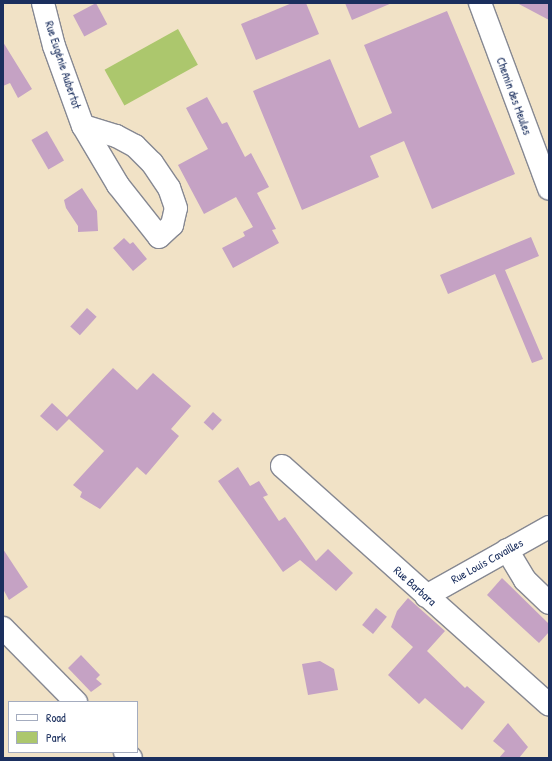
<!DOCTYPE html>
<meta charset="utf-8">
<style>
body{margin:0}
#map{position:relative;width:552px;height:761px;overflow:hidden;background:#f1e2c6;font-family:"Patrick Hand",sans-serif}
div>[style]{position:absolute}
.green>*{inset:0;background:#acc76d;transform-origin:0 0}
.building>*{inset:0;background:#c5a2c4;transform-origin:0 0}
.roads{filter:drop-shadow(1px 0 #868892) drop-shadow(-1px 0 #868892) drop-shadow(0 1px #868892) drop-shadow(0 -1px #868892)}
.minor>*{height:22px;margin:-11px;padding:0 11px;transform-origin:11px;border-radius:11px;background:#fff}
span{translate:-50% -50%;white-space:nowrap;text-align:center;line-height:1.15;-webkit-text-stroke:3px #fff;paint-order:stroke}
.street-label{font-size:12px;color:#1b2f5e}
.frame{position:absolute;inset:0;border:4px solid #1b2f5e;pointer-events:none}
.legend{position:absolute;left:8px;top:701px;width:130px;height:52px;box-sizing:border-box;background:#fff;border:1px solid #a4acbf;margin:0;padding:5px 7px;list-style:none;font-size:12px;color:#1b2f5e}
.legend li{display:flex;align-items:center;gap:8px;height:20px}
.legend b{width:20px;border:1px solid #a4acbf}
</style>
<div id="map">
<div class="green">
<div style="left:178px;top:29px;width:41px;height:84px;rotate:61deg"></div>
</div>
<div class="building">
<div style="left:96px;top:3px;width:24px;height:26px;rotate:62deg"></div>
<div style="clip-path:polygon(292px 3px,306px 3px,319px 34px,256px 60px,241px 24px)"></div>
<div style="clip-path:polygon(345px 3px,392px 3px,352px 20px)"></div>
<div style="clip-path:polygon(517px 3px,549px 3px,549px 20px)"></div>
<div style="clip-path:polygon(447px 11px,515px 174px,432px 209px,404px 141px,370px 156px,379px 177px,302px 210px,253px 91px,330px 59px,359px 128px,392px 113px,364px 45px)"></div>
<div style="clip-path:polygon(3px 42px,32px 89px,18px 98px,10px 83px,3px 86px)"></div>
<div style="clip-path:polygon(207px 97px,222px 124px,227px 122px,245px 157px,251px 153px,269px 187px,257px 193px,276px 229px,272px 230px,279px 243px,233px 268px,222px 248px,245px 236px,243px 232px,253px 227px,236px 197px,204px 214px,178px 165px,208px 149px,186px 108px)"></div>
<div style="left:47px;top:131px;width:34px;height:18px;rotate:60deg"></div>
<div style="clip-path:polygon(82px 188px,97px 211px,98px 231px,78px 232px,78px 226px,66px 208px,64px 200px)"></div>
<div style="clip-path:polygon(531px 237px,539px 256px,505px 270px,543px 359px,532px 363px,495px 274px,448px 294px,440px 275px)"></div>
<div style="clip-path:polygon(124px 238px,130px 244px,133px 242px,147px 259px,133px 271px,113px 248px)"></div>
<div style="left:87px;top:308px;width:13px;height:25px;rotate:42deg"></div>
<div style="clip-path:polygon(113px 368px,137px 390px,153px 373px,191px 406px,171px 429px,179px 436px,146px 475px,137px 467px,100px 509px,80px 497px,82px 492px,73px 485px,104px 451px,69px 419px,57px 431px,40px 416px,52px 403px,67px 417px)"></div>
<div style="left:213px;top:412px;width:12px;height:14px;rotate:42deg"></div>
<div style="clip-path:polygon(238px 467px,250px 486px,259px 481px,268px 495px,263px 497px,279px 521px,285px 517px,316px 561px,328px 549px,353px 573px,336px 591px,300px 560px,283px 572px,218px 481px)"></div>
<div style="clip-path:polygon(3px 549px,28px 587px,9px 600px,3px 589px)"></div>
<div style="clip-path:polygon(502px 578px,549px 624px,549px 632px,539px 643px,487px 595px)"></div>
<div style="clip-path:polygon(408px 598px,445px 631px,427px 651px,465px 688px,467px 686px,485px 702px,462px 730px,425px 698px,419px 704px,388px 675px,413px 647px,391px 627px,397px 611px)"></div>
<div style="left:376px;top:608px;width:14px;height:22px;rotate:39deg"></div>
<div style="clip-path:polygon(81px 655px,100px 675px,96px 679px,102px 684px,91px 692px,68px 668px)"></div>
<div style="clip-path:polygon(320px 661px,334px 669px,338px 690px,308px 695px,302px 664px)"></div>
<div style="clip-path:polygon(508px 723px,528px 747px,519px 758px,499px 758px,505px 751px,493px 741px)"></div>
</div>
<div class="roads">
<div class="minor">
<div style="left:43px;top:3px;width:44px;rotate:75.7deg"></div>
<div style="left:54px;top:46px;width:85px;rotate:70.1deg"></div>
<div style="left:83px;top:126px;width:69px;rotate:59.3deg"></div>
<div style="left:118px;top:185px;width:66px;rotate:51.7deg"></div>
<div style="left:159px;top:237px;width:18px;rotate:-43deg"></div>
<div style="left:172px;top:225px;width:17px;rotate:-77deg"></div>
<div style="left:176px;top:208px;width:21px;rotate:-109deg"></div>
<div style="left:169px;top:188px;width:30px;rotate:-124deg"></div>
<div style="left:152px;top:163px;width:24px;rotate:-135deg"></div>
<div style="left:135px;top:146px;width:21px;rotate:-152deg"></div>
<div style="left:116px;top:136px;width:34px;rotate:-163deg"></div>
<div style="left:480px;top:3px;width:198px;rotate:69.6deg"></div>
<div style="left:282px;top:466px;width:358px;rotate:41.8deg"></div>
<div style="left:507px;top:550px;width:35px;rotate:59deg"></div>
<div style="left:525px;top:580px;width:33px;rotate:44deg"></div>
<div style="left:426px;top:596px;width:141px;rotate:-29.3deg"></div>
<div style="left:3px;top:628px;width:104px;rotate:45.4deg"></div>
<div style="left:125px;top:752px;width:8px;rotate:45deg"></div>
</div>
</div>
<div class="street-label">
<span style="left:63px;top:65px;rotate:72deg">Rue Eugénie Aubertot</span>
<span style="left:514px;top:96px;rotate:70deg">Chemin des Meules</span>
<span style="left:487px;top:561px;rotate:-29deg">Rue Louis Cavailles</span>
<span style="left:415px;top:586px;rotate:42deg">Rue Barbara</span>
</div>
<div class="frame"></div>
<ul class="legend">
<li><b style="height:5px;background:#fff"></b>Road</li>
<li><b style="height:11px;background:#acc76d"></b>Park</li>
</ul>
</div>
